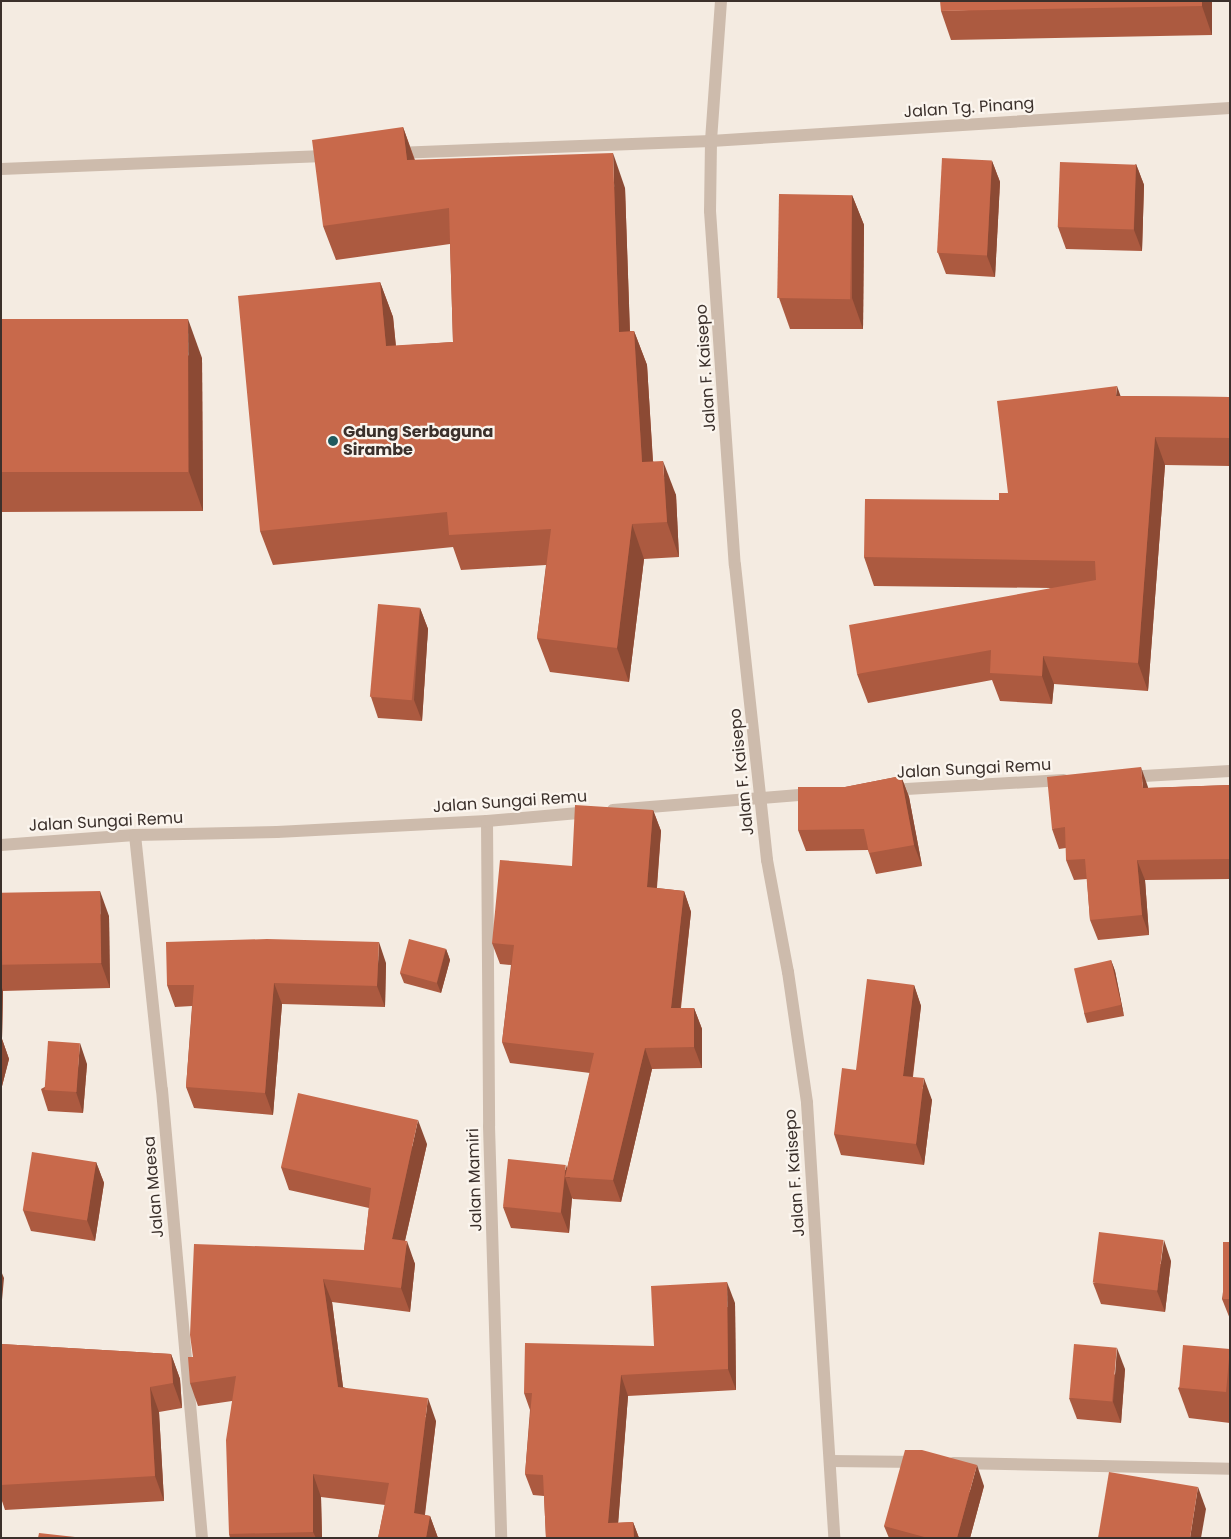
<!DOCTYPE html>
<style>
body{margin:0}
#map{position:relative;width:1231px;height:1539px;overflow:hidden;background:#f4ebe1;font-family:Poppins,sans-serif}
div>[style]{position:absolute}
.minor>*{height:12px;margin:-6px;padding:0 6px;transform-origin:6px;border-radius:6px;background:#cdbbac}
.wall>*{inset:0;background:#ac5a40}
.shaded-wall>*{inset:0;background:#8c4a34}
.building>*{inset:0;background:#c8694b;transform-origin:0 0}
.dots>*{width:14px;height:14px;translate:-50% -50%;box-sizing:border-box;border:2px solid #fbf5ee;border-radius:50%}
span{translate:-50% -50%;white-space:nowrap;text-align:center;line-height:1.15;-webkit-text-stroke:4.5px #fbf5ee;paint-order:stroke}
.street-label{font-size:16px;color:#3b302b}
.poi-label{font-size:16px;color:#3b302b;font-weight:700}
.left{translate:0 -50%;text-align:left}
.frame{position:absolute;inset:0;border:2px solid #3b302b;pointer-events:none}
</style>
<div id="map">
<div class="minor">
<div style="left:721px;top:1px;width:140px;rotate:94.1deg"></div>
<div style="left:711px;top:141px;width:70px;rotate:90.8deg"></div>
<div style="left:710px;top:211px;width:355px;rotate:86deg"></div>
<div style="left:735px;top:565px;width:297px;rotate:83.8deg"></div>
<div style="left:767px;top:860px;width:114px;rotate:79.4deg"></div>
<div style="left:788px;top:972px;width:132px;rotate:81.7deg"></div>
<div style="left:807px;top:1103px;width:436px;rotate:86.4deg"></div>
<div style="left:396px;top:153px;width:315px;rotate:-2.2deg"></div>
<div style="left:711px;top:141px;width:520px;rotate:-3.64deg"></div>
<div style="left:1px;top:169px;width:330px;rotate:-2.3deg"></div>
<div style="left:1126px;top:777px;width:104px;rotate:-3.3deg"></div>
<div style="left:889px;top:790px;width:175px;rotate:-3.3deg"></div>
<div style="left:613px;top:810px;width:202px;rotate:-4.6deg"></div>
<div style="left:487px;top:821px;width:305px;rotate:89.6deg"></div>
<div style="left:489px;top:1126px;width:412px;rotate:88.3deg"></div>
<div style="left:135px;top:835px;width:256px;rotate:84deg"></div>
<div style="left:162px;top:1090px;width:450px;rotate:84.9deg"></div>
<div style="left:1px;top:845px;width:134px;rotate:-4.3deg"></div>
<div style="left:135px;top:835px;width:142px;rotate:-1.2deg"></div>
<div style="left:277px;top:832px;width:210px;rotate:-3deg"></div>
<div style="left:487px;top:821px;width:103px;rotate:-5deg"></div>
<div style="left:831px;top:1461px;width:87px;rotate:0.7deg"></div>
<div style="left:953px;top:1463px;width:277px;rotate:1.2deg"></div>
</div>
<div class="wall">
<div style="clip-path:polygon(1212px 1px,1212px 35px,951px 40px,941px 11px)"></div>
<div style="clip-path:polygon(403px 127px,415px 160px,625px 188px,630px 331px,634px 331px,647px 365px,653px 461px,676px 495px,679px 557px,644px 559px,629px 682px,550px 672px,537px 638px,546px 565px,461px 570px,453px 547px,273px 565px,260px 531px,380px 282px,393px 317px,396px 346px,453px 342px,450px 244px,336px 260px,323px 226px)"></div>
<div style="clip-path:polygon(992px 161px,1000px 182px,995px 277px,946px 274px,938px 253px)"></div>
<div style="clip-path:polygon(1136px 164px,1144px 185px,1142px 251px,1066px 249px,1058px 227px)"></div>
<div style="clip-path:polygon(852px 195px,864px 225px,863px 329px,790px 329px,779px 298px)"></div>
<div style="clip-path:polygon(1px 320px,202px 358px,203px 511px,1px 512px)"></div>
<div style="clip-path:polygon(1120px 396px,1230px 397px,1230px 466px,1165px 465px,1148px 691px,1054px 684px,1052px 704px,1000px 701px,992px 680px,868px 703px,857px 674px,1051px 588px,874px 586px,864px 557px,999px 500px,1008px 493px)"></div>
<div style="clip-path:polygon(420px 608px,428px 629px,422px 721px,378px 718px,371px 697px)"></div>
<div style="clip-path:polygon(901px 776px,909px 797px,922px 866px,876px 874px,868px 850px,806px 851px,798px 830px,845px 787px)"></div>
<div style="clip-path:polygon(1230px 785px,1230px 879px,1145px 880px,1149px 935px,1098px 940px,1090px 920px,1087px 879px,1074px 880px,1066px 860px,1066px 848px,1059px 849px,1052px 829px,1148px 788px)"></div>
<div style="clip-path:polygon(653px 810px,661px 831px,657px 888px,684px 891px,691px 912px,681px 1008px,694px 1008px,702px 1029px,702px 1068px,652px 1069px,621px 1202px,573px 1199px,572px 1198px,569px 1233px,511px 1228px,503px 1207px,567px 1169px,590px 1073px,510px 1063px,502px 1042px,511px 965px,500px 964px,492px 943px,572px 866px)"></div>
<div style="clip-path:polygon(1px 894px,109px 916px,110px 988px,3px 991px,2px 1039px,9px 1059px,1px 1090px)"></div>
<div style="clip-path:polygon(446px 949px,450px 960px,441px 993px,404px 983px,400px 973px)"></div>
<div style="clip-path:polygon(1111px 960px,1115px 971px,1124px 1016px,1087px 1023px,1084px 1013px)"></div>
<div style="clip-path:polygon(386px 963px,385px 1007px,282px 1004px,273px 1115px,194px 1108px,186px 1087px,192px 1006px,175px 1007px,167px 985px)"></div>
<div style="clip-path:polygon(914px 985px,921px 1006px,913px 1077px,932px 1100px,924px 1165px,841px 1155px,834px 1134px,856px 1070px)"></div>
<div style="clip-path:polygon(87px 1064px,83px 1113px,48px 1111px,41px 1089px)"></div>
<div style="clip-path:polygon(427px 1144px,405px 1241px,415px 1264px,410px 1312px,332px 1302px,343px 1387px,436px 1421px,425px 1515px,430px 1516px,438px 1538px,378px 1538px,385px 1505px,321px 1497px,322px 1538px,230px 1538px,229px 1534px,232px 1401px,198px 1406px,190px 1383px,193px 1357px,364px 1250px,369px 1208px,289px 1190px,281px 1167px)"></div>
<div style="clip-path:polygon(96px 1162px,104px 1183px,95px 1241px,31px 1231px,23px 1210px)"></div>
<div style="clip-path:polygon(1230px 1242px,1230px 1319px,1222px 1299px)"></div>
<div style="clip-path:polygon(1171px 1261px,1165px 1312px,1101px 1304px,1093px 1283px)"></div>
<div style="clip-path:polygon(735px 1303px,736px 1390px,628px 1396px,618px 1523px,633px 1522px,639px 1538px,546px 1538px,544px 1496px,533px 1495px,525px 1474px,530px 1410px,524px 1393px,654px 1346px)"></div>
<div style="clip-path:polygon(1px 1344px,171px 1354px,180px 1379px,182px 1408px,159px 1412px,164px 1501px,5px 1510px,1px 1498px)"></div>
<div style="clip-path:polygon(1230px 1349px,1230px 1423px,1189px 1418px,1178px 1388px)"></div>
<div style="clip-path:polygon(1125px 1369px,1121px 1423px,1077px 1419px,1069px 1398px)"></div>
<div style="clip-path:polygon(984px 1486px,970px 1538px,889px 1538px,884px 1526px)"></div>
</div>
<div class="shaded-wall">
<div style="clip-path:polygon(1202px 1px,1212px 1px,1212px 35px,1202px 6px)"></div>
<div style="clip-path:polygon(403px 127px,415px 162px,407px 160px)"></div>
<div style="clip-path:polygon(613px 153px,625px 188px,631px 366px,619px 332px)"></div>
<div style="clip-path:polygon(992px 161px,1000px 182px,995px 277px,987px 256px)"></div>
<div style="clip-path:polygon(1136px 164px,1144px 185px,1142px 251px,1134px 230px)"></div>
<div style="clip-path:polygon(852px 195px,864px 225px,863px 329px,852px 298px)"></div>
<div style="clip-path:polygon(380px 282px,393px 317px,399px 381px,386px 346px)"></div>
<div style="clip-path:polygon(188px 319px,202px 358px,203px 511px,189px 472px)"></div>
<div style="clip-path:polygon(634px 331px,647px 365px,655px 497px,642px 462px)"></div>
<div style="clip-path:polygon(1117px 386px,1127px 414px,1116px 396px)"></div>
<div style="clip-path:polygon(1155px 437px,1165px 465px,1148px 691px,1138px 663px)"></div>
<div style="clip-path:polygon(663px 461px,676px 495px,679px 557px,667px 522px)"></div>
<div style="clip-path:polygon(632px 524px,644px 559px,629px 682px,617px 648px)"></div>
<div style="clip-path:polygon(420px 608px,428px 629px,422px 721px,414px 700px)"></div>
<div style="clip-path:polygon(1043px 656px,1054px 684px,1052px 704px,1042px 676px)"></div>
<div style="clip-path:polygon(1141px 767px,1148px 787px,1150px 808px,1143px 788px)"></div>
<div style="clip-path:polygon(901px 776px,909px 797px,922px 866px,914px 845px)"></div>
<div style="clip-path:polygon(653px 810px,661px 831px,655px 908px,647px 887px)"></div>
<div style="clip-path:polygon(1137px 860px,1145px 880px,1149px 935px,1142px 915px)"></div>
<div style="clip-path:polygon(100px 891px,109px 916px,110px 988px,101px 963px)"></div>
<div style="clip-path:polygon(684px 891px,691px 912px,678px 1030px,671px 1008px)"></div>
<div style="clip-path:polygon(379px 942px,386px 963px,385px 1007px,377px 986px)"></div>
<div style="clip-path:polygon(446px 949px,450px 960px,441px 993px,437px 983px)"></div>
<div style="clip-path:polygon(1111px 960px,1115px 971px,1124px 1016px,1121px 1005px)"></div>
<div style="clip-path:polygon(274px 983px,282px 1004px,273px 1115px,265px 1093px)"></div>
<div style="clip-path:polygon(1px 985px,3px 991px,2px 1039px,9px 1059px,1px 1090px)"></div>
<div style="clip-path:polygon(914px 985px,921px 1006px,910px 1097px,903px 1076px)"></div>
<div style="clip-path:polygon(694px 1008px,702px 1029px,702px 1068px,694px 1047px)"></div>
<div style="clip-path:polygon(80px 1043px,87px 1064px,83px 1113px,76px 1092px)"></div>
<div style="clip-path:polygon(645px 1048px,652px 1069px,621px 1202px,613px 1180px)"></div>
<div style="clip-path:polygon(924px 1078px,932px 1100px,924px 1165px,916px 1144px)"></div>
<div style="clip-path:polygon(418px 1120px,427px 1144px,400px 1262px,392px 1239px)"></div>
<div style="clip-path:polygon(96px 1162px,104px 1183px,95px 1241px,87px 1220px)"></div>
<div style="clip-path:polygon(566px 1165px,570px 1178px,565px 1177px,572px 1198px,569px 1233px,561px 1212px)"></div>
<div style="clip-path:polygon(1164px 1240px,1171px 1261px,1165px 1312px,1157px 1291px)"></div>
<div style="clip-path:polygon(407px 1241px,415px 1264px,410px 1312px,401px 1288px)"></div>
<div style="clip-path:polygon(1px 1271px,4px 1278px,1px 1311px)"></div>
<div style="clip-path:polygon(323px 1279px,332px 1302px,346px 1410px,338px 1387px)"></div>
<div style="clip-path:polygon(727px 1282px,735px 1303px,736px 1390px,728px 1369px)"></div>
<div style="clip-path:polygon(1117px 1348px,1125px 1369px,1121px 1423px,1113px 1402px)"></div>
<div style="clip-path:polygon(171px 1354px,180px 1379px,182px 1408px,173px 1383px)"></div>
<div style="clip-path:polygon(621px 1375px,628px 1396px,617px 1538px,608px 1523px)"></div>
<div style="clip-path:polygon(150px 1387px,159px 1412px,164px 1501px,155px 1476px)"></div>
<div style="clip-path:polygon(428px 1398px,436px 1421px,422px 1536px,414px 1513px)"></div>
<div style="clip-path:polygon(977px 1465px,984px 1486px,970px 1538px,957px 1538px)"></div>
<div style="clip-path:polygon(313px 1474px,321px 1497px,322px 1538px,316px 1538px,313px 1532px)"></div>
<div style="clip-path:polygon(1198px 1487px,1206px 1509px,1201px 1538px,1190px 1538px)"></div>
<div style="clip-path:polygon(430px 1516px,438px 1538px,426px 1538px)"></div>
<div style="clip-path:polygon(633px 1522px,639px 1538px,634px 1538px)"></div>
</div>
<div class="building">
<div style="clip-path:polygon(940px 1px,1202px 1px,1202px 6px,941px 11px)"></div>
<div style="clip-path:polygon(403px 127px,407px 160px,613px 153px,619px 332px,634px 331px,642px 462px,663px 461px,667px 522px,632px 524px,617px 648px,537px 638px,551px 529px,449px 535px,447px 512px,260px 531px,238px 296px,380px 282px,386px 346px,453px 342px,449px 208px,323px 226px,312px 140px)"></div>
<div style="left:942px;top:158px;width:50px;height:95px;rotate:3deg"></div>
<div style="left:1060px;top:162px;width:76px;height:65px;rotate:2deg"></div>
<div style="left:779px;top:194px;width:73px;height:104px;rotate:1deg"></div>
<div style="left:188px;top:319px;width:153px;height:187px;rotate:90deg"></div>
<div style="clip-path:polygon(1117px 386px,1116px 396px,1230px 397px,1230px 438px,1155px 437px,1138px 663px,1043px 656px,1042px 676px,990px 673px,991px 650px,857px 674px,849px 625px,1096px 580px,1095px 561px,864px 557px,865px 499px,999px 500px,999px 493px,1008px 493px,997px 401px)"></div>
<div style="left:378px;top:604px;width:42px;height:93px;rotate:5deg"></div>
<div style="clip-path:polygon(1141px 767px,1143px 788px,1230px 785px,1230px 859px,1137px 860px,1142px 915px,1090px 920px,1085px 859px,1066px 860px,1065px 827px,1052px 829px,1047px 777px)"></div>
<div style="clip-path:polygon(901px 776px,914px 845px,869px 853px,864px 829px,798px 830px,798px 787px,845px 787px)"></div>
<div style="clip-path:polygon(575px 805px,653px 810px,647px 887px,684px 891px,671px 1008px,694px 1008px,694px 1047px,645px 1048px,613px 1180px,565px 1177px,594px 1053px,502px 1042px,514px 945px,492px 943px,500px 860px,572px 866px)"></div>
<div style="left:100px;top:891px;width:72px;height:99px;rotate:89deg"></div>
<div style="clip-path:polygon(267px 939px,379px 942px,377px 986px,274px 983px,265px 1093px,186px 1087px,194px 985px,167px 985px,166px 942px)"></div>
<div style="left:409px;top:939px;width:38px;height:35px;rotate:15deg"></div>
<div style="left:1111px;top:960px;width:46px;height:38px;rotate:77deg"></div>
<div style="clip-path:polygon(867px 979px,914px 985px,903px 1076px,924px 1078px,916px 1144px,834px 1134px,842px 1068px,856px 1070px)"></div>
<div style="left:48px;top:1041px;width:32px;height:49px;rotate:4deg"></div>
<div style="clip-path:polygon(298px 1093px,418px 1120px,392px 1239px,407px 1241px,401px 1288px,323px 1279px,338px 1387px,428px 1398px,414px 1513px,430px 1516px,426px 1538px,378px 1538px,389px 1483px,313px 1474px,313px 1532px,229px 1534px,226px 1440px,236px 1376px,190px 1383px,188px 1357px,193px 1357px,190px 1335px,194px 1244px,364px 1250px,371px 1188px,281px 1167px)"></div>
<div style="left:32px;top:1152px;width:65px;height:59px;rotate:9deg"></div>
<div style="left:508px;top:1159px;width:58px;height:48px;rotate:6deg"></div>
<div style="left:1099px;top:1232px;width:65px;height:51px;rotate:7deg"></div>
<div style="left:1223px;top:1242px;width:7px;height:57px"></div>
<div style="clip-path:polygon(727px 1282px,728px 1369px,621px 1375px,608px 1523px,633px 1522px,634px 1538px,546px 1538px,543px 1475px,525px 1474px,532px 1393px,524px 1393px,525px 1343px,654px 1346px,651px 1286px)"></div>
<div style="clip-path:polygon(1px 1344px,171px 1354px,173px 1383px,150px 1387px,155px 1476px,1px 1485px)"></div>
<div style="left:1074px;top:1344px;width:43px;height:54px;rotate:5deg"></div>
<div style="left:1183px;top:1345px;width:47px;height:43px;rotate:5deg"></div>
<div style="clip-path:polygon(905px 1450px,922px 1450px,977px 1465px,957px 1538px,928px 1538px,884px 1526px)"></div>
<div style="clip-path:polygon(1109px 1472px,1198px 1487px,1190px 1538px,1098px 1538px)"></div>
<div style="clip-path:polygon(39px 1533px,84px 1538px,38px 1538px)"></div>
</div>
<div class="dots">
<div style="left:333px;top:441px;background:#1f5a5e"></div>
</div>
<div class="street-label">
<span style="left:969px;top:108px;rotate:-4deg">Jalan Tg. Pinang</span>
<span style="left:706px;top:368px;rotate:-94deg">Jalan F. Kaisepo</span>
<span style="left:974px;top:769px;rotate:-3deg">Jalan Sungai Remu</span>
<span style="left:742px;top:772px;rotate:-96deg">Jalan F. Kaisepo</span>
<span style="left:510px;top:802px;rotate:-4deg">Jalan Sungai Remu</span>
<span style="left:106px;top:822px;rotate:-3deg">Jalan Sungai Remu</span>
<span style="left:795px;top:1173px;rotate:-94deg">Jalan F. Kaisepo</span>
<span style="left:475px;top:1180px;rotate:-92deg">Jalan Mamiri</span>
<span style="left:154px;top:1187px;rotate:-95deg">Jalan Maesa</span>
</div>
<div class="poi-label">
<span class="left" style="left:343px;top:441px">Gdung Serbaguna<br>Sirambe</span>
</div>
<div class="frame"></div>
</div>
